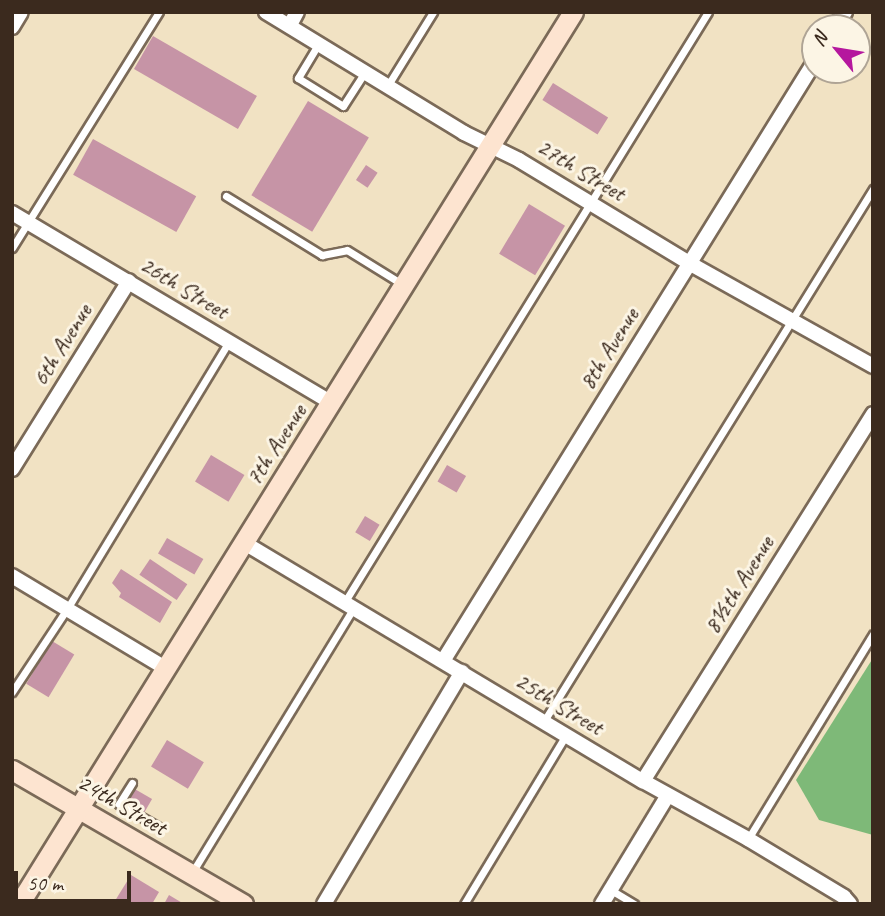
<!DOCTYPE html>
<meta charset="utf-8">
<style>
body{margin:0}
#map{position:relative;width:885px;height:916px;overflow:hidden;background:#f1e2c3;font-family:Caveat,sans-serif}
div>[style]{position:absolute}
.forest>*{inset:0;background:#7eb978}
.building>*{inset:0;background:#c694a6;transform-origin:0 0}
.roads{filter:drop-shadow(2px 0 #7b6a58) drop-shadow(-2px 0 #7b6a58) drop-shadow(0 2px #7b6a58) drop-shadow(0 -2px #7b6a58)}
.lane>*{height:7px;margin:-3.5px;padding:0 3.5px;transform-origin:3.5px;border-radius:3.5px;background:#fff}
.street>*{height:14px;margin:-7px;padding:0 7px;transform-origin:7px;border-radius:7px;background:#fff}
.secondary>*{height:19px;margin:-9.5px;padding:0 9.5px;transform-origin:9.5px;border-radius:9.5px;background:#fde4d0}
span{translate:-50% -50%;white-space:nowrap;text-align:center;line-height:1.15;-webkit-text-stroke:6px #fcf5e5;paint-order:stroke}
.street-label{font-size:24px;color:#3b2a1e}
.frame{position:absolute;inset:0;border:14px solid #3b2a1e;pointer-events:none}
.north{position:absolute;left:801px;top:14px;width:70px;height:70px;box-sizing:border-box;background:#fcf5e5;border:2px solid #afa495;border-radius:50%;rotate:300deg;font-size:19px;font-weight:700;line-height:28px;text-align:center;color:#3b2a1e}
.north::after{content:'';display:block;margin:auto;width:24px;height:32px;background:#b5179e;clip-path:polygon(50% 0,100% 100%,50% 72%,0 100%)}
.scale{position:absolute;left:14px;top:871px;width:117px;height:32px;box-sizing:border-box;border:4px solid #3b2a1e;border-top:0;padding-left:9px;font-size:21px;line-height:24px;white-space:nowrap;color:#3b2a1e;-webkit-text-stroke:5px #fcf5e5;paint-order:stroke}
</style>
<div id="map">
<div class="forest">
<div style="clip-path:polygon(873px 658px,873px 835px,819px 820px,796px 780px)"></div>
</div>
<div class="building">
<div style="left:153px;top:36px;width:120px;height:38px;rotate:30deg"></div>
<div style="left:553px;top:83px;width:65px;height:20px;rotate:32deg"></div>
<div style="left:308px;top:101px;width:71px;height:110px;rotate:31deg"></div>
<div style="left:93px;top:139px;width:118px;height:41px;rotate:29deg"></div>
<div style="left:366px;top:165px;width:14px;height:18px;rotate:34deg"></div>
<div style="left:529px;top:204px;width:42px;height:58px;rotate:31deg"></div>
<div style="left:211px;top:455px;width:39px;height:31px;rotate:31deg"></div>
<div style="left:447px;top:465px;width:22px;height:19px;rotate:30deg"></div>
<div style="left:365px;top:516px;width:17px;height:19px;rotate:31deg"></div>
<div style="left:167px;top:538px;width:42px;height:18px;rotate:30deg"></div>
<div style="left:150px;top:559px;width:45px;height:19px;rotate:34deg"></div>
<div style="clip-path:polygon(121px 569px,172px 602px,160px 623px,119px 597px,121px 593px,112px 583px)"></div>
<div style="left:52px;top:641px;width:26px;height:50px;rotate:31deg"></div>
<div style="left:167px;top:740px;width:43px;height:31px;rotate:31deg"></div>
<div style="left:133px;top:788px;width:22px;height:17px;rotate:30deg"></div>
<div style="clip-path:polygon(131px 875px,159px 892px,152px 904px,113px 904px)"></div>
<div style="clip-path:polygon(169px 895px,184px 904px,164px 904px)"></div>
</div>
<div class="roads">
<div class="lane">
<div style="left:319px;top:43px;width:41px;rotate:121deg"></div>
<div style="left:298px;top:78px;width:53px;rotate:31.9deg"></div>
<div style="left:343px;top:106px;width:40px;rotate:-57.1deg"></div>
<div style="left:388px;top:85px;width:86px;rotate:-58.3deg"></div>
<div style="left:226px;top:196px;width:113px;rotate:31.6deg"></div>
<div style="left:322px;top:255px;width:25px;rotate:-11deg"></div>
<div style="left:347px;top:250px;width:65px;rotate:31.7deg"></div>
<div style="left:12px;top:248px;width:278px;rotate:-58.1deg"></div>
<div style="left:344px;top:603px;width:694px;rotate:-58.37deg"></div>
<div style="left:12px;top:692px;width:100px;rotate:-56.5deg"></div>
<div style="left:67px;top:609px;width:313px;rotate:-58.8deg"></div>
<div style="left:544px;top:721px;width:626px;rotate:-58.27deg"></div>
<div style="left:132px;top:783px;width:25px;rotate:122deg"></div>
<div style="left:119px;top:804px;width:44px;rotate:30.1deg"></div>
<div style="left:748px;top:839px;width:240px;rotate:-58.6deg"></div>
<div style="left:193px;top:871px;width:307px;rotate:-58.6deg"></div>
<div style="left:611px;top:890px;width:27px;rotate:31deg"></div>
<div style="left:464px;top:904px;width:197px;rotate:-58.9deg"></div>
</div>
<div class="street">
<div style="left:266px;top:12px;width:232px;rotate:31.4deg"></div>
<div style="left:464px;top:133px;width:61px;rotate:26.1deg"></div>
<div style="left:519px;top:160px;width:199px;rotate:31.2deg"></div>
<div style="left:689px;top:263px;width:211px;rotate:29.2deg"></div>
<div style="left:290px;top:25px;width:15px;rotate:-62deg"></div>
<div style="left:12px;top:27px;width:17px;rotate:-59deg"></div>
<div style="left:835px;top:28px;width:19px;rotate:-58deg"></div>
<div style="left:12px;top:213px;width:372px;rotate:30.7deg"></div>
<div style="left:12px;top:469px;width:221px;rotate:-58.1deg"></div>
<div style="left:243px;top:542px;width:466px;rotate:30.9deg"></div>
<div style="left:643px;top:781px;width:120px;rotate:28.9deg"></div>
<div style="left:748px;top:839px;width:112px;rotate:31.1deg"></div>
<div style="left:844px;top:897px;width:9px;rotate:49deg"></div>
<div style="left:12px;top:576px;width:179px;rotate:31deg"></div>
<div style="left:443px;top:661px;width:706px;rotate:-58.2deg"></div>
<div style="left:643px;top:781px;width:433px;rotate:-57.9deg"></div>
<div style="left:324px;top:904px;width:270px;rotate:-59.3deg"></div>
<div style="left:602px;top:904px;width:127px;rotate:-58.8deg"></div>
</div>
<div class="secondary">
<div style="left:12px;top:770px;width:267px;rotate:30.1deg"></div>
<div style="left:19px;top:904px;width:1050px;rotate:-58.16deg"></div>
</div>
</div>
<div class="street-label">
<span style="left:581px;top:170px;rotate:31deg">27th Street</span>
<span style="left:184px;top:288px;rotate:31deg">26th Street</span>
<span style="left:62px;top:345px;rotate:-58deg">6th Avenue</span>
<span style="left:609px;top:349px;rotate:-58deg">8th Avenue</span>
<span style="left:276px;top:445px;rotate:-57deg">7th Avenue</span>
<span style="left:739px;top:585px;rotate:-58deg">8½th Avenue</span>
<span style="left:559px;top:704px;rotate:31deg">25th Street</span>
<span style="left:122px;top:805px;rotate:30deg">24th Street</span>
</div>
<div class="frame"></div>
<div class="north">N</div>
<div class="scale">50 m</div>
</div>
